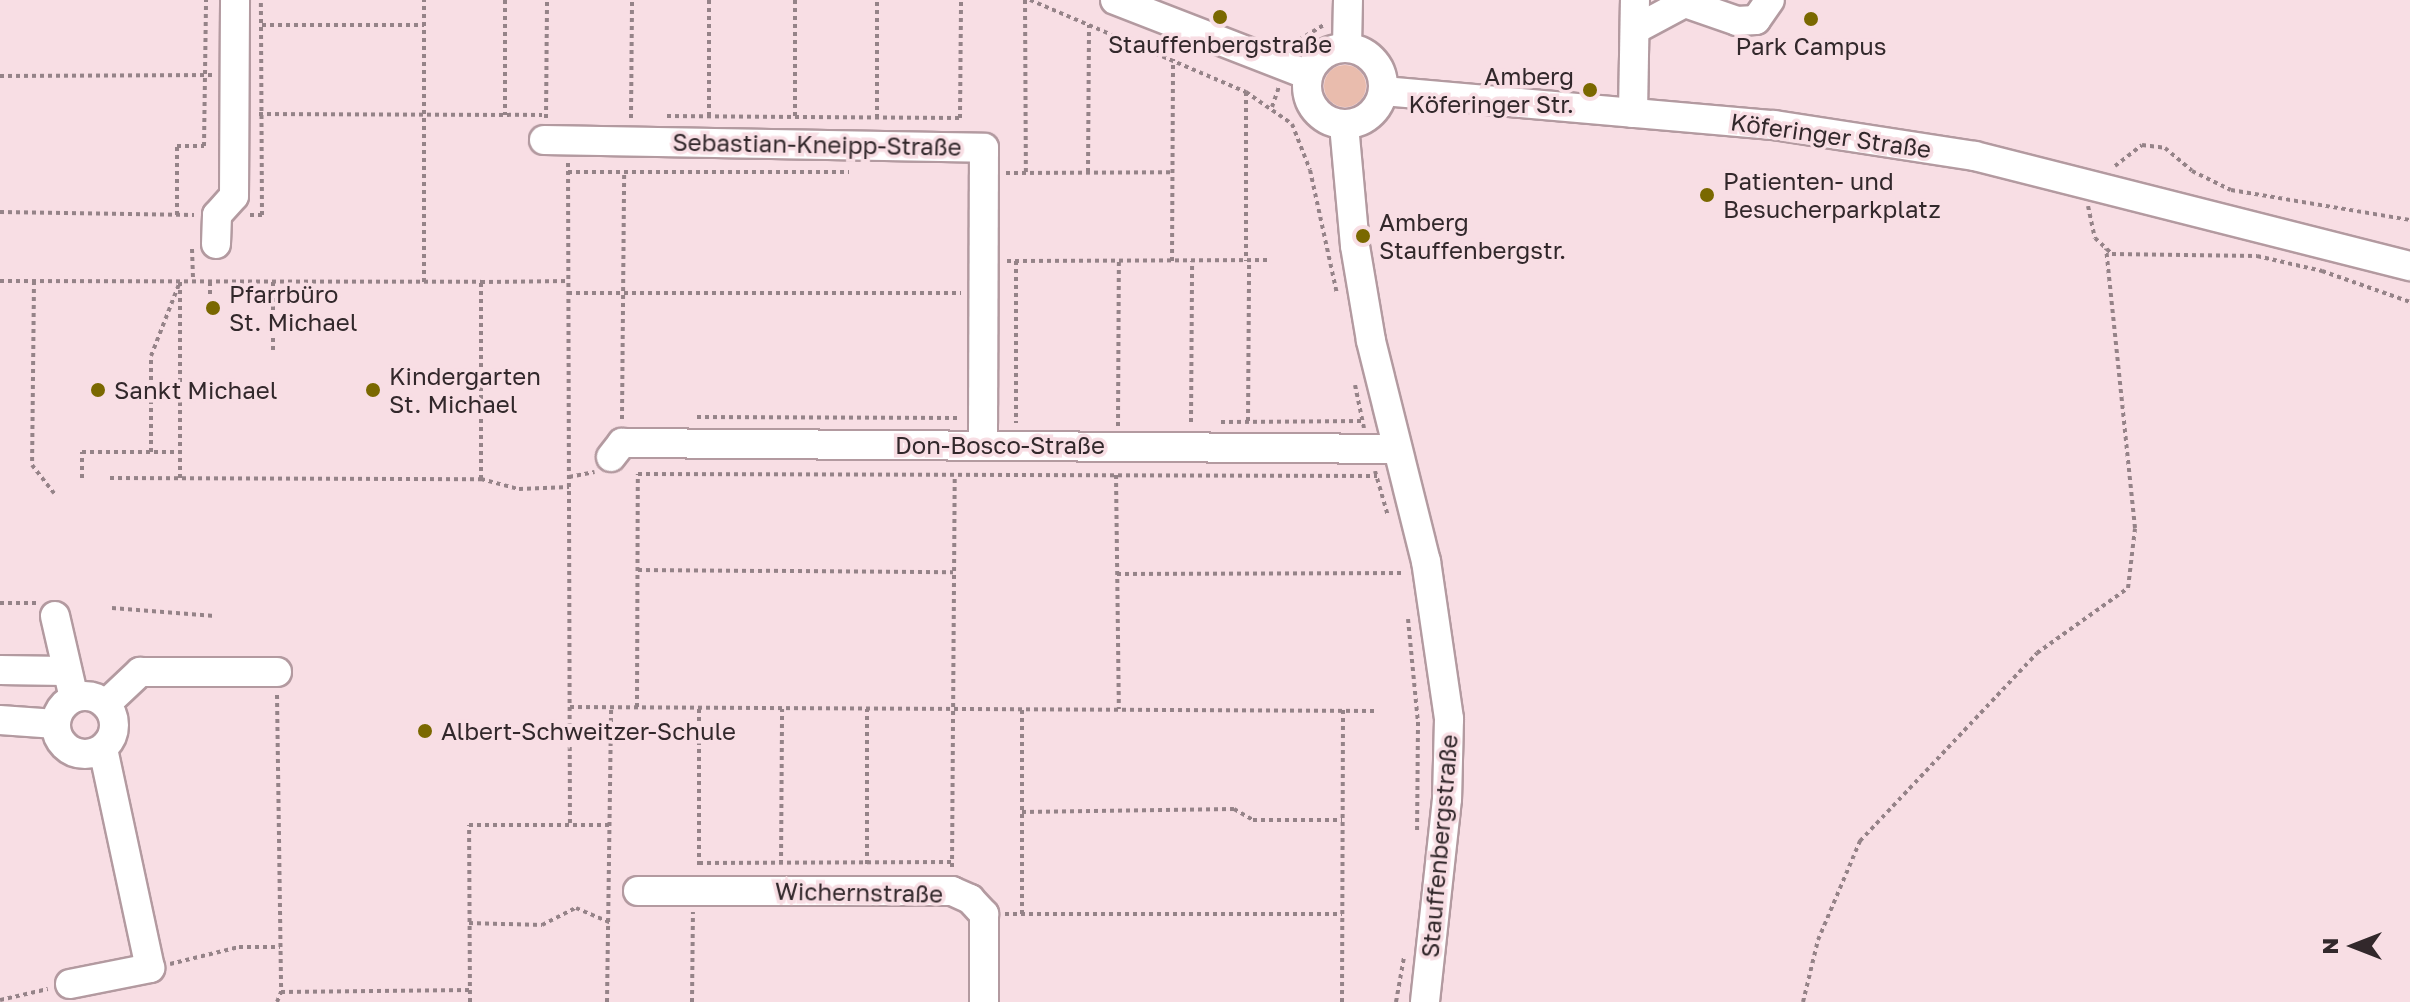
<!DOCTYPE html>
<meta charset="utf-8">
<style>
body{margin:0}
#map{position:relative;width:2410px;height:1002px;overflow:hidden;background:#f8dee4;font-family:"Golos Text",sans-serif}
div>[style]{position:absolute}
.green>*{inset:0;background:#e9bcad}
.round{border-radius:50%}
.path>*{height:4px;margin-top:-2px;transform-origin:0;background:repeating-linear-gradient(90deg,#958388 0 4px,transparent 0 8px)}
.roads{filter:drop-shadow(2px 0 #b39aa0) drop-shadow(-2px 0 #b39aa0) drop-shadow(0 2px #b39aa0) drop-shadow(0 -2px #b39aa0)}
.minor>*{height:28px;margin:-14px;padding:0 14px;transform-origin:14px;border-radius:14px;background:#fff}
.minor>.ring{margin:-14px;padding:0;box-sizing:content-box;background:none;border:28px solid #fff;border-radius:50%}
.dots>*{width:22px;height:22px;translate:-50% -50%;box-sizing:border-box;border:4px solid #f8dee4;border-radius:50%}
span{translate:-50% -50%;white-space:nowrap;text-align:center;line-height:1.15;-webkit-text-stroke:7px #f8dee4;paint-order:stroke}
.poi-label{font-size:24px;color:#32282b}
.right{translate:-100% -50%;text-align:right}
.left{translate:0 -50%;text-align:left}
.street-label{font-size:24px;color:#32282b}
.north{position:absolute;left:2314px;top:906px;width:80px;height:80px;-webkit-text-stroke:6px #f8dee4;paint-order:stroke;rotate:270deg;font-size:22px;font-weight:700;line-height:32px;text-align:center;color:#32282b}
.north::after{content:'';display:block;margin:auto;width:28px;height:36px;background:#32282b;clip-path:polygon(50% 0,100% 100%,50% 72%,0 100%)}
</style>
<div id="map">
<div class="green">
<div class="round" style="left:1324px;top:65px;width:42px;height:42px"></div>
</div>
<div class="path">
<div style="left:505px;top:0;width:115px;rotate:90deg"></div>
<div style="left:709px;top:0;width:118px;rotate:90deg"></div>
<div style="left:795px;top:0;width:118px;rotate:90deg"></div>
<div style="left:1025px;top:0;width:173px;rotate:89.7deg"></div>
<div style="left:1030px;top:0;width:235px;rotate:23.1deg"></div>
<div style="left:1246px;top:92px;width:56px;rotate:34.8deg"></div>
<div style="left:1292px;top:124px;width:49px;rotate:68.6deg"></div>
<div style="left:1310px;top:170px;width:127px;rotate:77.7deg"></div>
<div style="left:262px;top:25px;width:162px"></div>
<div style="left:1292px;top:44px;width:39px;rotate:-31deg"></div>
<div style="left:0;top:76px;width:214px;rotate:-0.3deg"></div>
<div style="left:1246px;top:92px;width:169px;rotate:90deg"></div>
<div style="left:1272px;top:107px;width:21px;rotate:-71deg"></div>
<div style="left:259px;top:114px;width:283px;rotate:0.2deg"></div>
<div style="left:667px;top:116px;width:293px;rotate:0.4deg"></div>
<div style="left:546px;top:118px;width:118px;rotate:-89.5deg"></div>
<div style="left:631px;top:118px;width:118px;rotate:-89.5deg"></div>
<div style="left:877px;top:118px;width:118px;rotate:-90deg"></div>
<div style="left:960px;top:118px;width:118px;rotate:-89.5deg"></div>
<div style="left:568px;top:163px;width:662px;rotate:89.83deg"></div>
<div style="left:2115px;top:166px;width:34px;rotate:-38deg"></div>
<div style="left:2142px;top:145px;width:23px;rotate:7deg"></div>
<div style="left:2165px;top:148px;width:35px;rotate:40deg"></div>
<div style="left:2192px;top:171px;width:43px;rotate:26deg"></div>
<div style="left:2231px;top:190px;width:181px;rotate:9.5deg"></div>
<div style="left:568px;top:172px;width:281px"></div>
<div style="left:1088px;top:172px;width:147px;rotate:-89.6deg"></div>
<div style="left:1006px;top:173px;width:167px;rotate:-0.3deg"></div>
<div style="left:2088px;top:206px;width:33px;rotate:78deg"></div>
<div style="left:2095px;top:238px;width:23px;rotate:43deg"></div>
<div style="left:2112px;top:254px;width:145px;rotate:0.8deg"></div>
<div style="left:2257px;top:256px;width:67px;rotate:13deg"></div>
<div style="left:2322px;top:271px;width:93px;rotate:19.4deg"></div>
<div style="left:0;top:212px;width:194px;rotate:0.9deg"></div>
<div style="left:177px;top:215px;width:69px;rotate:-90deg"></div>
<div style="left:177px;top:146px;width:27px"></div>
<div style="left:204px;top:146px;width:146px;rotate:-89.2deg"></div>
<div style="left:250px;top:215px;width:12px"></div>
<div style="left:262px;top:215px;width:215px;rotate:-90.3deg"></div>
<div style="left:192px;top:249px;width:32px;rotate:88deg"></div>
<div style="left:1007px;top:261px;width:264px;rotate:-0.2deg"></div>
<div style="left:1016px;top:261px;width:162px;rotate:90deg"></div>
<div style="left:1172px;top:261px;width:202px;rotate:-89.7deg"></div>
<div style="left:0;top:281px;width:481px;rotate:0.1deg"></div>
<div style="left:34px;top:281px;width:184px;rotate:90.6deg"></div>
<div style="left:32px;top:465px;width:36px;rotate:52deg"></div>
<div style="left:180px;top:282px;width:196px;rotate:90deg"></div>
<div style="left:210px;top:282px;width:12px;rotate:90deg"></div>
<div style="left:273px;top:282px;width:69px;rotate:90deg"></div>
<div style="left:424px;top:282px;width:282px;rotate:-90deg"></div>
<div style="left:568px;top:293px;width:393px"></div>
<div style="left:1355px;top:385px;width:44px;rotate:78.2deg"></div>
<div style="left:697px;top:417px;width:263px;rotate:0.2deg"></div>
<div style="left:622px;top:419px;width:247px;rotate:-89.5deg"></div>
<div style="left:1248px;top:421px;width:160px;rotate:-89.6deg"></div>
<div style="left:1191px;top:422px;width:161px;rotate:-89.6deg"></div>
<div style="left:1221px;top:422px;width:141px;rotate:-0.4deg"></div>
<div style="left:1118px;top:426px;width:166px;rotate:-89.7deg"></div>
<div style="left:151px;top:452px;width:96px;rotate:-90deg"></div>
<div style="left:151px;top:356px;width:77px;rotate:-68.7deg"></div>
<div style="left:1375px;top:471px;width:47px;rotate:73.9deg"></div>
<div style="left:638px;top:474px;width:739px;rotate:0.16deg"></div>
<div style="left:1116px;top:475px;width:234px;rotate:89.3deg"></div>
<div style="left:569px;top:477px;width:26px;rotate:-11deg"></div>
<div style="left:82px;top:478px;width:26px;rotate:-90deg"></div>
<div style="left:82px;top:452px;width:98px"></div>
<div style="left:110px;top:478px;width:371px;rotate:0.2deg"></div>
<div style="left:481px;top:479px;width:39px;rotate:15deg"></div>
<div style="left:519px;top:489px;width:50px;rotate:-2.3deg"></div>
<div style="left:481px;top:479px;width:197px;rotate:-90deg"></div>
<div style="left:481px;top:282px;width:87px;rotate:-0.7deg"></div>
<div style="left:638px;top:570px;width:315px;rotate:0.4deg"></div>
<div style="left:1117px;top:574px;width:287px;rotate:-0.2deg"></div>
<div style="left:0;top:603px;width:37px"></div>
<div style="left:112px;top:608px;width:103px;rotate:4.4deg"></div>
<div style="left:1408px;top:619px;width:103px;rotate:84.5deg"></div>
<div style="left:1418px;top:722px;width:111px;rotate:90.5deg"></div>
<div style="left:277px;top:695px;width:297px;rotate:89.2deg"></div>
<div style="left:281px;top:992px;width:189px;rotate:-0.6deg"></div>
<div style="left:570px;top:707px;width:806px;rotate:0.28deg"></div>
<div style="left:637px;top:707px;width:233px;rotate:-89.8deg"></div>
<div style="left:1022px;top:812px;width:212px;rotate:-0.8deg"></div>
<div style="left:1234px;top:809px;width:22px;rotate:30deg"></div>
<div style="left:1253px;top:820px;width:89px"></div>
<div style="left:699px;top:863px;width:253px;rotate:-0.2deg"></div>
<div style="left:781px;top:864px;width:155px;rotate:-89.6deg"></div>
<div style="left:867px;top:864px;width:155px;rotate:-90deg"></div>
<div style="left:699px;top:865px;width:157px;rotate:-90deg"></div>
<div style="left:952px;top:867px;width:392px;rotate:-89.6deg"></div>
<div style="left:1005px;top:914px;width:337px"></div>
<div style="left:1022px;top:914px;width:204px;rotate:-90deg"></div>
<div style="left:469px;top:923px;width:73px;rotate:1.6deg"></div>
<div style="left:542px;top:925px;width:38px;rotate:-27deg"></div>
<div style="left:576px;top:908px;width:38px;rotate:23deg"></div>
<div style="left:170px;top:964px;width:71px;rotate:-13.8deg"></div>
<div style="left:239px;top:947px;width:41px"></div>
<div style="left:0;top:1000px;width:49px;rotate:-12.9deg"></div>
<div style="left:277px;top:1002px;width:11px;rotate:-68deg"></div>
<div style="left:470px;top:1002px;width:177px;rotate:-90.3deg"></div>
<div style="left:469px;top:825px;width:142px"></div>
<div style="left:607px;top:1002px;width:294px;rotate:-89.2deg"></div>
<div style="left:692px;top:1002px;width:90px;rotate:-89.4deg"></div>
<div style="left:1342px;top:1002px;width:294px;rotate:-89.8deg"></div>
<div style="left:1396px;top:1002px;width:46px;rotate:-79.9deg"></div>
<div style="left:1803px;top:1002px;width:64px;rotate:-76.4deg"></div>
<div style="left:1818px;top:940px;width:108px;rotate:-67deg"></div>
<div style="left:1860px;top:841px;width:258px;rotate:-46.7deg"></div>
<div style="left:2037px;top:653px;width:112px;rotate:-35.5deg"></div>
<div style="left:2128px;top:588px;width:60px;rotate:-83.3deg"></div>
<div style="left:2135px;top:528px;width:281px;rotate:-95.9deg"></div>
</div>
<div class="roads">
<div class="minor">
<div style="left:1115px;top:0;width:207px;rotate:21.2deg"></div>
<div style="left:1688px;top:4px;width:52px;rotate:19.1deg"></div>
<div style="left:1737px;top:21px;width:19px;rotate:-3deg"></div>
<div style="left:1756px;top:20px;width:24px;rotate:-55deg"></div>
<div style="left:1636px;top:29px;width:61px;rotate:-28.2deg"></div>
<div style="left:1347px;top:47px;width:47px;rotate:-88.8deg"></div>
<div class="ring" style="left:1307px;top:48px;width:48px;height:48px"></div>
<div style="left:1383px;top:91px;width:392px;rotate:5deg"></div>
<div style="left:1774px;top:125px;width:203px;rotate:8.8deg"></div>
<div style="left:1975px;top:156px;width:449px;rotate:14.2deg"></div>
<div style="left:1633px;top:113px;width:113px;rotate:-89deg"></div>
<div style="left:1344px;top:125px;width:121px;rotate:84.8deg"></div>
<div style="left:1355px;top:246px;width:96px;rotate:80.4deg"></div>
<div style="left:1371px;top:341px;width:227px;rotate:76deg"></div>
<div style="left:1426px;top:561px;width:160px;rotate:81.7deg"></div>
<div style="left:1449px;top:719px;width:80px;rotate:91.4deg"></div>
<div style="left:1447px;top:799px;width:204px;rotate:96.2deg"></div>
<div style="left:544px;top:140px;width:440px;rotate:1deg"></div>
<div style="left:984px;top:148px;width:297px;rotate:90.2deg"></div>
<div style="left:216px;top:244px;width:29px;rotate:-88deg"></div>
<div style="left:217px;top:215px;width:25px;rotate:-48deg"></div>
<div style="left:234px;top:196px;width:196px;rotate:-89.7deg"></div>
<div style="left:611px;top:457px;width:18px;rotate:-52deg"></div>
<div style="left:622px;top:443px;width:774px;rotate:0.44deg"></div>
<div style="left:55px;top:616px;width:84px;rotate:77deg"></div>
<div style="left:0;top:670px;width:65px;rotate:0.9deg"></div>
<div class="ring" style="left:56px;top:696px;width:30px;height:30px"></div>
<div style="left:106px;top:704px;width:47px;rotate:-43.3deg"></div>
<div style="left:140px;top:672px;width:137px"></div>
<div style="left:0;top:720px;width:56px;rotate:4.1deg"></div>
<div style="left:638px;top:891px;width:314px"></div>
<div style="left:952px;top:891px;width:20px;rotate:24deg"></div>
<div style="left:970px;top:899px;width:21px;rotate:47deg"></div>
<div style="left:984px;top:914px;width:88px;rotate:90deg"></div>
<div style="left:70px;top:984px;width:82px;rotate:-11.3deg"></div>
<div style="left:150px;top:968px;width:224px;rotate:-102.1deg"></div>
</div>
</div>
<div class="dots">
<div style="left:1220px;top:17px;background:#7a6800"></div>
<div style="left:1811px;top:19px;background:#7a6800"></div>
<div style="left:1590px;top:90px;background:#7a6800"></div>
<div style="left:1707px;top:195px;background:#7a6800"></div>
<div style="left:1363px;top:236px;background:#7a6800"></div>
<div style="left:213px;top:308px;background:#7a6800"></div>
<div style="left:98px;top:390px;background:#7a6800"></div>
<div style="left:373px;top:390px;background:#7a6800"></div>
<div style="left:425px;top:731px;background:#7a6800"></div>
</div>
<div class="poi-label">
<span style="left:1220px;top:44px">Stauffenbergstraße</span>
<span style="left:1811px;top:46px">Park Campus</span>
<span class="right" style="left:1574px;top:90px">Amberg<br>Köferinger Str.</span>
<span class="left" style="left:1723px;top:195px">Patienten- und<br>Besucherparkplatz</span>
<span class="left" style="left:1379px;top:236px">Amberg<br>Stauffenbergstr.</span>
<span class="left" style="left:229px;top:308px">Pfarrbüro<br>St. Michael</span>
<span class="left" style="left:389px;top:390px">Kindergarten<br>St. Michael</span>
<span class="left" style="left:114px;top:390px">Sankt Michael</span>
<span class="left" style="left:441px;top:731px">Albert-Schweitzer-Schule</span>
</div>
<div class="street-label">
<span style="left:1831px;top:135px;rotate:8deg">Köferinger Straße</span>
<span style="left:817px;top:144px;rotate:1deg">Sebastian-Kneipp-Straße</span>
<span style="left:1000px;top:445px">Don-Bosco-Straße</span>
<span style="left:1439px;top:846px;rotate:-85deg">Stauffenbergstraße</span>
<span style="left:859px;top:892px;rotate:1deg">Wichernstraße</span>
</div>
<div class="north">N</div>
</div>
